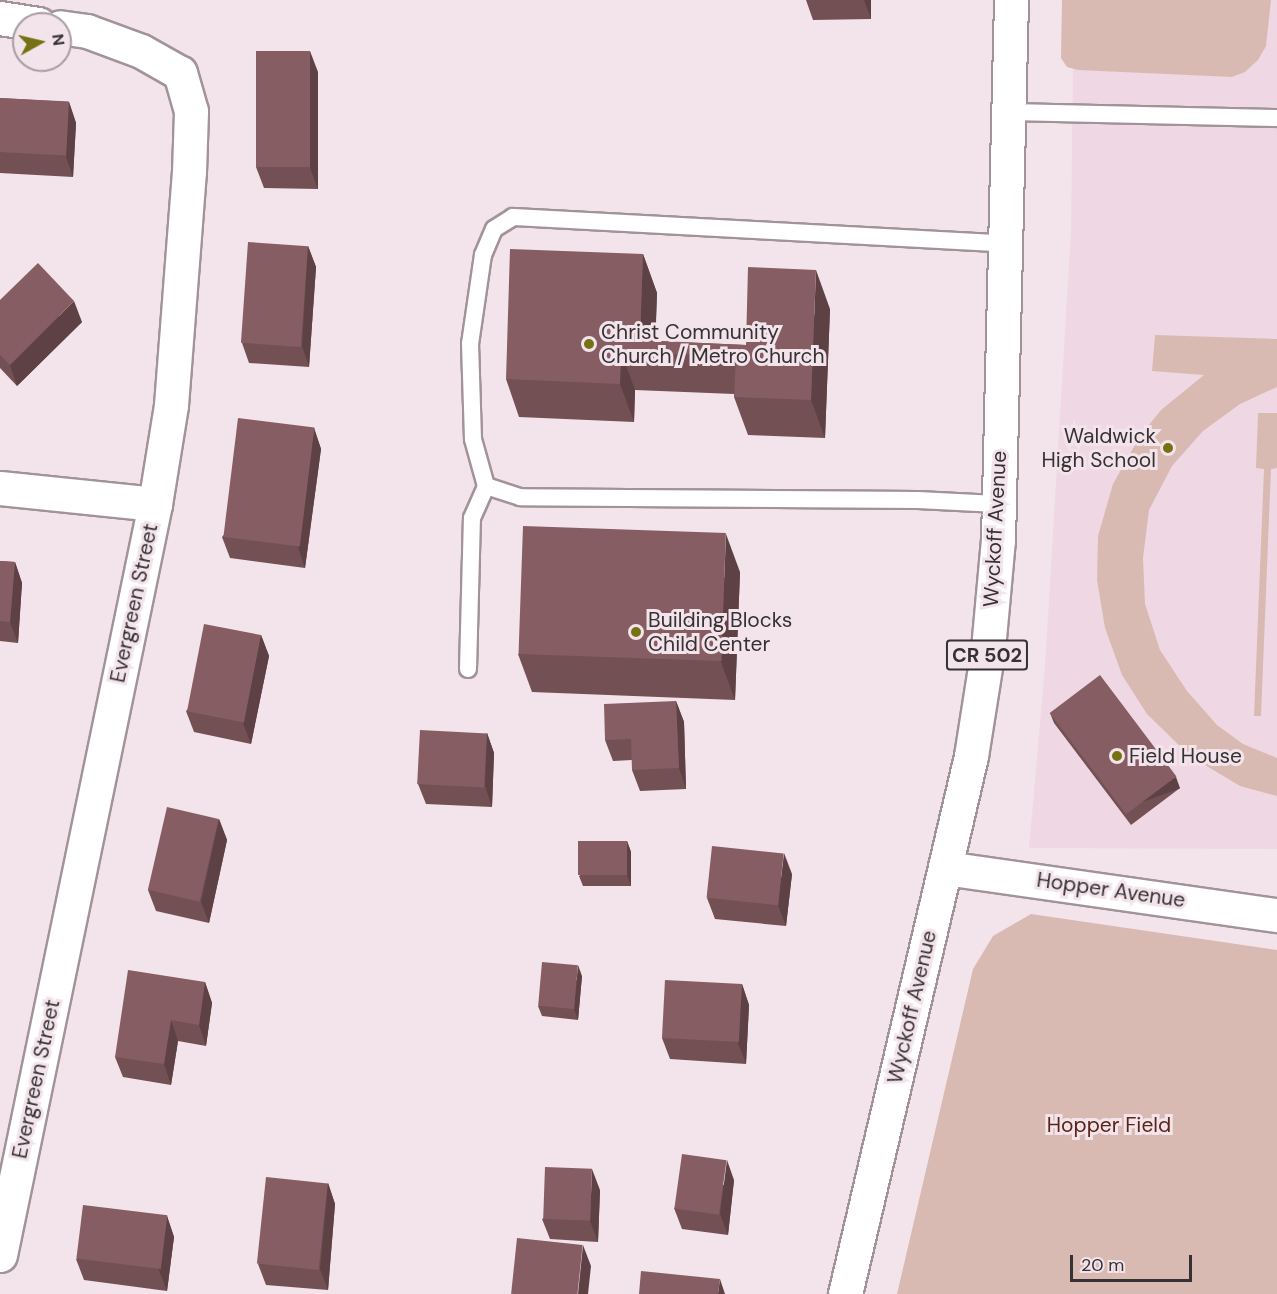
<!DOCTYPE html>
<style>
body{margin:0}
#map{position:relative;width:1277px;height:1294px;overflow:hidden;background:#f3e4eb;font-family:"DM Sans",sans-serif}
div>[style]{position:absolute}
.built>*{inset:0;background:#efd8e3}
.green>*{inset:0;background:#d9bab2}
.roads{filter:drop-shadow(2px 0 #a19399) drop-shadow(-2px 0 #a19399) drop-shadow(0 2px #a19399) drop-shadow(0 -2px #a19399)}
.lane>*{height:16px;margin:-8px;padding:0 8px;transform-origin:8px;border-radius:8px;background:#fff}
.street>*{height:33px;margin:-16.5px;padding:0 16.5px;transform-origin:16.5px;border-radius:16.5px;background:#fff}
.secondary>*{height:33px;margin:-16.5px;padding:0 16.5px;transform-origin:16.5px;border-radius:16.5px;background:#fff}
.primary>*{height:33px;margin:-16.5px;padding:0 16.5px;transform-origin:16.5px;border-radius:16.5px;background:#fff}
.wall>*{inset:0;background:#735054}
.shaded-wall>*{inset:0;background:#5e4145;transform-origin:0 0}
.building>*{inset:0;background:#865d62;transform-origin:0 0}
.dots>*{width:16px;height:16px;translate:-50% -50%;box-sizing:border-box;border:3px solid #f3e4eb;border-radius:50%}
span{translate:-50% -50%;white-space:nowrap;text-align:center;line-height:1.15;-webkit-text-stroke:6px #f3e4eb;paint-order:stroke}
.shield-label span{padding:2px 4px;background:#f3e4eb;border:2px solid;border-radius:4px;-webkit-text-stroke-width:0}
.shield-label{font-size:20px;color:#363133;font-weight:700}
.poi-label{font-size:21px;color:#363133}
.left{translate:0 -50%;text-align:left}
.right{translate:-100% -50%;text-align:right}
.street-label{font-size:21px;color:#363133}
.park-label{font-size:21px;color:#5a2416}
.north{position:absolute;left:12px;top:12px;width:60px;height:60px;box-sizing:border-box;background:#f3e4eb;border:2px solid #a79ca1;border-radius:50%;rotate:82deg;font-size:16px;font-weight:700;line-height:24px;text-align:center;color:#363133}
.north::after{content:'';display:block;margin:auto;width:21px;height:27px;background:#767112;clip-path:polygon(50% 0,100% 100%,50% 72%,0 100%)}
.scale{position:absolute;left:1070px;top:1255px;width:122px;height:27px;box-sizing:border-box;border:3px solid #363133;border-top:0;padding-left:8px;font-size:18px;line-height:21px;white-space:nowrap;color:#363133;-webkit-text-stroke:4px #f3e4eb;paint-order:stroke}
</style>
<div id="map">
<div class="built">
<div style="clip-path:polygon(1062px 0,1277px 0,1277px 849px,1029px 848px,1045px 666px,1071px 230px,1073px 60px)"></div>
</div>
<div class="green">
<div style="clip-path:polygon(1062px 0,1271px 0,1266px 46px,1258px 60px,1245px 72px,1232px 77px,1078px 70px,1067px 67px,1061px 58px)"></div>
<div style="clip-path:polygon(1155px 335px,1277px 339px,1277px 387px,1240px 404px,1203px 431px,1172px 466px,1149px 510px,1143px 558px,1145px 604px,1160px 650px,1187px 691px,1217px 725px,1243px 744px,1277px 758px,1277px 796px,1240px 786px,1190px 756px,1147px 714px,1122px 675px,1105px 628px,1097px 580px,1098px 536px,1113px 484px,1140px 436px,1161px 410px,1204px 375px,1152px 371px)"></div>
<div style="clip-path:polygon(1258px 413px,1277px 413px,1277px 468px,1271px 469px,1261px 716px,1254px 716px,1264px 469px,1256px 468px)"></div>
<div style="clip-path:polygon(1031px 914px,1277px 950px,1277px 1294px,897px 1294px,973px 969px,993px 936px)"></div>
</div>
<div class="roads">
<div class="lane">
<div style="left:1008px;top:112px;width:269px;rotate:1.3deg"></div>
<div style="left:999px;top:504px;width:81px;rotate:-177.2deg"></div>
<div style="left:918px;top:500px;width:398px;rotate:-179.6deg"></div>
<div style="left:520px;top:497px;width:36px;rotate:-162deg"></div>
<div style="left:486px;top:486px;width:49px;rotate:-105.5deg"></div>
<div style="left:473px;top:439px;width:95px;rotate:-91.8deg"></div>
<div style="left:470px;top:344px;width:90px;rotate:-81.7deg"></div>
<div style="left:483px;top:255px;width:28px;rotate:-67deg"></div>
<div style="left:494px;top:229px;width:22px;rotate:-32deg"></div>
<div style="left:513px;top:217px;width:493px;rotate:3.1deg"></div>
<div style="left:468px;top:669px;width:151px;rotate:-88.5deg"></div>
<div style="left:472px;top:518px;width:35px;rotate:-66deg"></div>
</div>
<div class="street">
<div style="left:0;top:18px;width:39px;rotate:9deg"></div>
<div style="left:0;top:488px;width:156px;rotate:5.9deg"></div>
<div style="left:0;top:1255px;width:767px;rotate:-78.34deg"></div>
<div style="left:155px;top:504px;width:100px;rotate:-80.8deg"></div>
<div style="left:171px;top:405px;width:234px;rotate:-85.6deg"></div>
<div style="left:189px;top:172px;width:61px;rotate:-88.1deg"></div>
<div style="left:191px;top:111px;width:40px;rotate:-106deg"></div>
<div style="left:180px;top:73px;width:45px;rotate:-150.6deg"></div>
<div style="left:141px;top:51px;width:58px;rotate:-159.7deg"></div>
<div style="left:87px;top:31px;width:27px;rotate:-172deg"></div>
</div>
<div class="secondary">
<div style="left:945px;top:868px;width:335px;rotate:8.1deg"></div>
</div>
<div class="primary">
<div style="left:845px;top:1294px;width:553px;rotate:-76.82deg"></div>
<div style="left:971px;top:756px;width:108px;rotate:-81deg"></div>
<div style="left:988px;top:649px;width:109px;rotate:-84.8deg"></div>
<div style="left:998px;top:540px;width:540px;rotate:-88.62deg"></div>
</div>
</div>
<div class="wall">
<div style="clip-path:polygon(806px 0,871px 0,871px 19px,813px 20px)"></div>
<div style="clip-path:polygon(318px 72px,318px 189px,264px 188px,256px 167px)"></div>
<div style="clip-path:polygon(0 98px,69px 102px,76px 123px,73px 177px,0 173px)"></div>
<div style="clip-path:polygon(308px 246px,316px 267px,309px 367px,249px 363px,242px 343px)"></div>
<div style="clip-path:polygon(643px 254px,657px 293px,655px 341px,746px 345px,830px 309px,825px 438px,748px 435px,734px 397px,734px 394px,635px 390px,634px 422px,519px 417px,506px 379px)"></div>
<div style="clip-path:polygon(0 300px,82px 322px,17px 386px,0 368px)"></div>
<div style="clip-path:polygon(314px 428px,321px 449px,305px 568px,230px 558px,222px 537px)"></div>
<div style="clip-path:polygon(0 561px,15px 562px,22px 583px,18px 643px,0 641px)"></div>
<div style="clip-path:polygon(740px 572px,735px 700px,532px 692px,518px 654px)"></div>
<div style="clip-path:polygon(261px 635px,269px 656px,251px 744px,194px 732px,186px 711px)"></div>
<div style="clip-path:polygon(676px 701px,684px 722px,686px 789px,640px 791px,632px 770px,632px 760px,613px 761px,605px 740px)"></div>
<div style="clip-path:polygon(1050px 713px,1180px 788px,1131px 825px,1054px 723px)"></div>
<div style="clip-path:polygon(487px 733px,494px 753px,492px 807px,426px 804px,418px 784px)"></div>
<div style="clip-path:polygon(219px 819px,227px 840px,209px 923px,156px 911px,148px 890px)"></div>
<div style="clip-path:polygon(627px 841px,631px 852px,631px 886px,583px 886px,579px 876px)"></div>
<div style="clip-path:polygon(792px 874px,786px 926px,715px 919px,707px 898px)"></div>
<div style="clip-path:polygon(582px 976px,578px 1020px,542px 1016px,538px 1006px)"></div>
<div style="clip-path:polygon(205px 982px,212px 1003px,206px 1046px,178px 1041px,171px 1085px,123px 1077px,115px 1057px)"></div>
<div style="clip-path:polygon(742px 984px,749px 1005px,746px 1064px,670px 1059px,662px 1038px)"></div>
<div style="clip-path:polygon(734px 1180px,728px 1235px,682px 1229px,674px 1208px)"></div>
<div style="clip-path:polygon(328px 1183px,335px 1204px,328px 1290px,266px 1285px,258px 1264px)"></div>
<div style="clip-path:polygon(600px 1190px,598px 1242px,550px 1239px,542px 1219px)"></div>
<div style="clip-path:polygon(167px 1216px,174px 1237px,167px 1291px,84px 1280px,76px 1259px)"></div>
</div>
<div class="shaded-wall">
<div style="clip-path:polygon(864px 0,871px 0,871px 19px)"></div>
<div style="clip-path:polygon(310px 51px,318px 72px,318px 189px,310px 168px)"></div>
<div style="clip-path:polygon(69px 102px,76px 123px,73px 177px,66px 157px)"></div>
<div style="clip-path:polygon(308px 246px,316px 267px,309px 367px,302px 346px)"></div>
<div style="clip-path:polygon(643px 254px,657px 293px,655px 353px,640px 340px)"></div>
<div style="clip-path:polygon(816px 270px,830px 309px,825px 438px,811px 400px)"></div>
<div style="clip-path:polygon(74px 301px,82px 322px,17px 386px,10px 365px)"></div>
<div style="clip-path:polygon(621px 352px,635px 390px,634px 422px,620px 384px)"></div>
<div style="clip-path:polygon(314px 428px,321px 449px,305px 568px,298px 547px)"></div>
<div style="clip-path:polygon(726px 534px,740px 572px,735px 700px,721px 662px)"></div>
<div style="clip-path:polygon(15px 562px,22px 583px,18px 643px,10px 622px)"></div>
<div style="clip-path:polygon(261px 635px,269px 656px,251px 744px,243px 723px)"></div>
<div style="clip-path:polygon(676px 701px,684px 722px,686px 789px,679px 768px)"></div>
<div style="clip-path:polygon(487px 733px,494px 753px,492px 807px,485px 786px)"></div>
<div style="left:1176px;top:777px;width:12px;height:61px;rotate:70deg"></div>
<div style="clip-path:polygon(219px 819px,227px 840px,209px 923px,201px 902px)"></div>
<div style="clip-path:polygon(627px 841px,631px 852px,631px 886px,627px 875px)"></div>
<div style="clip-path:polygon(784px 853px,792px 874px,786px 926px,778px 905px)"></div>
<div style="clip-path:polygon(578px 965px,582px 976px,578px 1020px,574px 1009px)"></div>
<div style="clip-path:polygon(205px 982px,212px 1003px,206px 1046px,199px 1025px)"></div>
<div style="clip-path:polygon(742px 984px,749px 1005px,746px 1064px,738px 1043px)"></div>
<div style="clip-path:polygon(171px 1020px,178px 1041px,171px 1085px,164px 1064px)"></div>
<div style="clip-path:polygon(727px 1160px,734px 1180px,728px 1235px,720px 1214px)"></div>
<div style="clip-path:polygon(592px 1169px,600px 1190px,598px 1242px,590px 1221px)"></div>
<div style="clip-path:polygon(328px 1183px,335px 1204px,328px 1290px,320px 1269px)"></div>
<div style="clip-path:polygon(167px 1216px,174px 1237px,167px 1291px,159px 1270px)"></div>
<div style="clip-path:polygon(583px 1245px,591px 1266px,588px 1294px,578px 1294px)"></div>
<div style="clip-path:polygon(720px 1279px,725px 1294px,718px 1294px)"></div>
</div>
<div class="building">
<div style="left:256px;top:51px;width:54px;height:116px"></div>
<div style="left:0;top:98px;width:69px;height:54px;rotate:3deg"></div>
<div style="left:248px;top:242px;width:60px;height:101px;rotate:4deg"></div>
<div style="clip-path:polygon(510px 249px,643px 254px,640px 340px,746px 345px,748px 267px,816px 270px,811px 400px,734px 397px,736px 356px,621px 352px,620px 384px,506px 379px)"></div>
<div style="clip-path:polygon(38px 263px,74px 301px,10px 365px,0 355px,0 300px)"></div>
<div style="left:238px;top:418px;width:77px;height:120px;rotate:7deg"></div>
<div style="left:523px;top:526px;width:203px;height:128px;rotate:2deg"></div>
<div style="clip-path:polygon(0 561px,15px 562px,10px 622px,0 621px)"></div>
<div style="left:204px;top:624px;width:58px;height:89px;rotate:11deg"></div>
<div style="left:1100px;top:675px;width:127px;height:63px;rotate:53deg"></div>
<div style="clip-path:polygon(676px 701px,679px 768px,632px 770px,631px 739px,605px 740px,604px 704px)"></div>
<div style="left:420px;top:730px;width:67px;height:54px;rotate:3deg"></div>
<div style="left:167px;top:807px;width:53px;height:85px;rotate:13deg"></div>
<div style="left:627px;top:841px;width:34px;height:49px;rotate:90deg"></div>
<div style="left:712px;top:846px;width:72px;height:52px;rotate:6deg"></div>
<div style="left:542px;top:962px;width:36px;height:44px;rotate:5deg"></div>
<div style="clip-path:polygon(128px 970px,205px 982px,199px 1025px,171px 1020px,164px 1064px,115px 1057px)"></div>
<div style="left:665px;top:980px;width:77px;height:58px;rotate:3deg"></div>
<div style="left:682px;top:1154px;width:45px;height:55px;rotate:8deg"></div>
<div style="left:545px;top:1167px;width:47px;height:52px;rotate:2deg"></div>
<div style="left:266px;top:1177px;width:62px;height:87px;rotate:6deg"></div>
<div style="left:83px;top:1205px;width:85px;height:54px;rotate:7deg"></div>
<div style="left:517px;top:1238px;width:66px;height:56px;rotate:6deg"></div>
<div style="clip-path:polygon(641px 1271px,720px 1279px,718px 1294px,639px 1294px)"></div>
</div>
<div class="dots">
<div style="left:589px;top:344px;background:#767112"></div>
<div style="left:1168px;top:448px;background:#767112"></div>
<div style="left:636px;top:632px;background:#767112"></div>
<div style="left:1117px;top:756px;background:#767112"></div>
</div>
<div class="shield-label">
<span style="left:987px;top:655px">CR 502</span>
</div>
<div class="poi-label">
<span class="left" style="left:601px;top:344px">Christ Community<br>Church / Metro Church</span>
<span class="right" style="left:1156px;top:448px">Waldwick<br>High School</span>
<span class="left" style="left:648px;top:632px">Building Blocks<br>Child Center</span>
<span class="left" style="left:1129px;top:756px">Field House</span>
</div>
<div class="street-label">
<span style="left:995px;top:529px;rotate:-87deg">Wyckoff Avenue</span>
<span style="left:134px;top:603px;rotate:-78deg">Evergreen Street</span>
<span style="left:1111px;top:890px;rotate:8deg">Hopper Avenue</span>
<span style="left:912px;top:1007px;rotate:-77deg">Wyckoff Avenue</span>
<span style="left:36px;top:1079px;rotate:-78deg">Evergreen Street</span>
</div>
<div class="park-label">
<span style="left:1109px;top:1125px">Hopper Field</span>
</div>
<div class="north">N</div>
<div class="scale">20 m</div>
</div>
